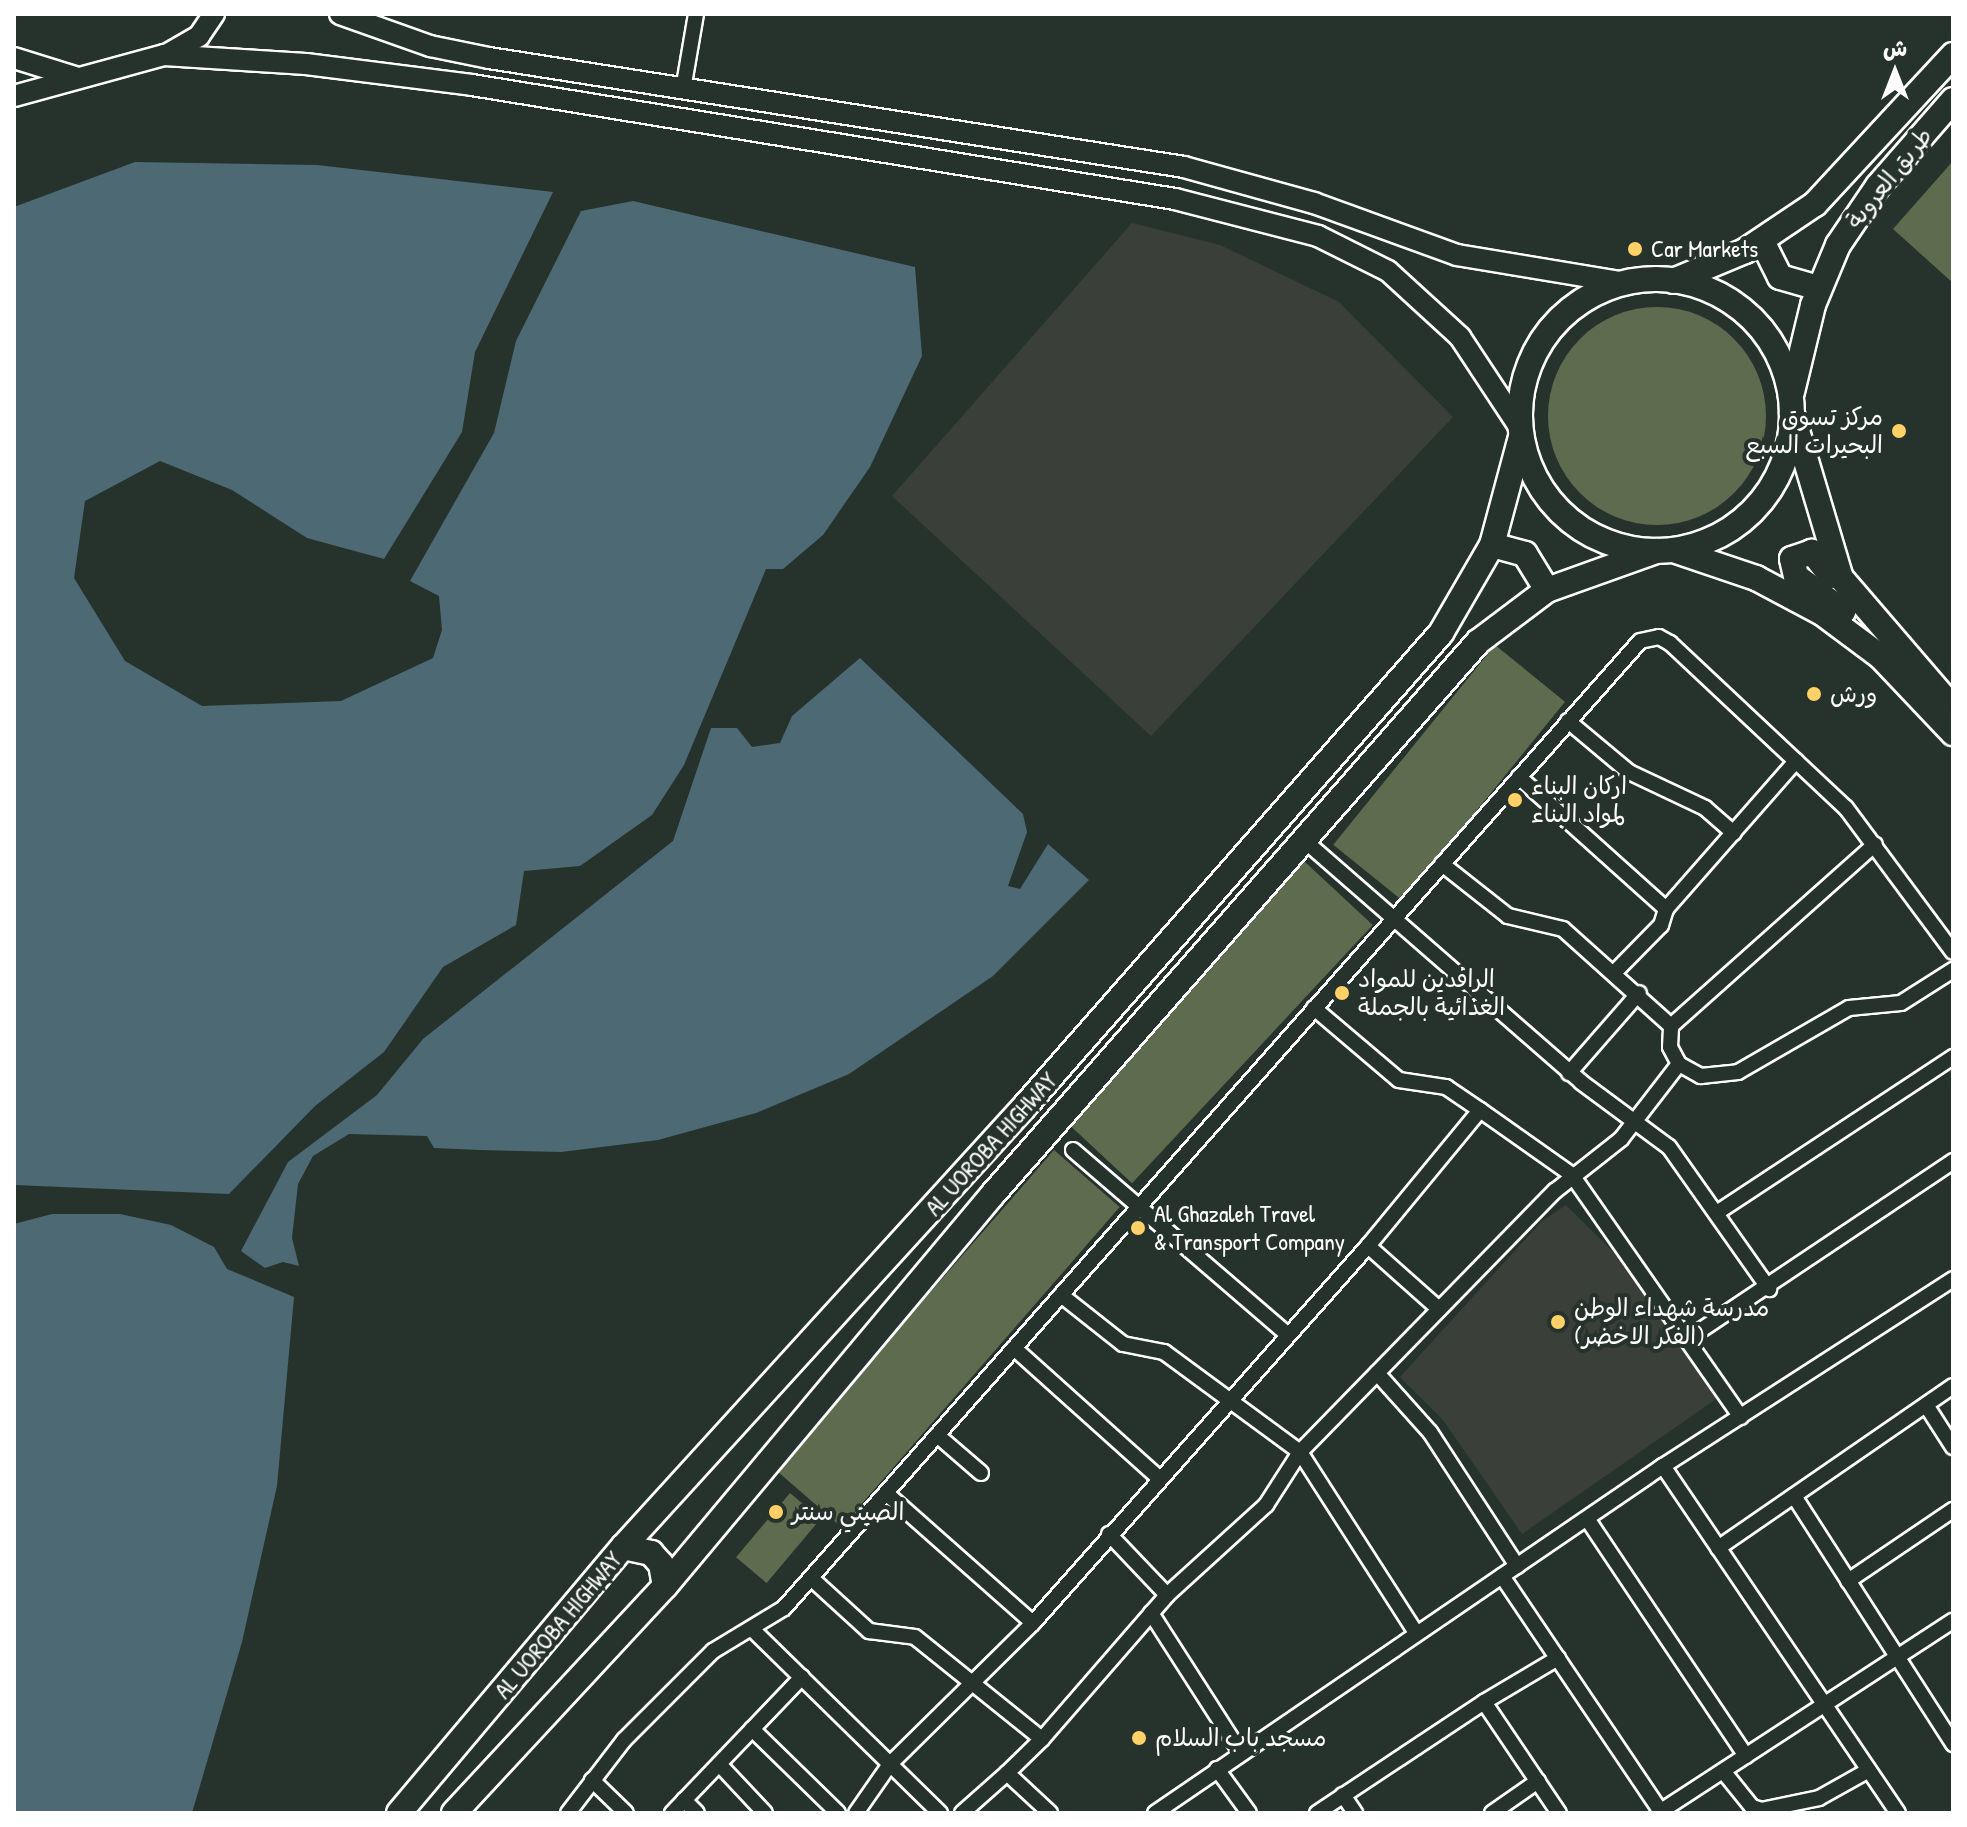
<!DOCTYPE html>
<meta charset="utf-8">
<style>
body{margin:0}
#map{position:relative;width:1967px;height:1827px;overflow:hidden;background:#26332d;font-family:"Patrick Hand","Playpen Sans Arabic",sans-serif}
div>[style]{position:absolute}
.built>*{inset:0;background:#3a3f39}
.green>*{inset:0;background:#5d6c4e;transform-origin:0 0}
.round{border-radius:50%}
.water>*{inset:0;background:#4d6973}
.roads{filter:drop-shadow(2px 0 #fff) drop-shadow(-2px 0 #fff) drop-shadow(0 2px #fff) drop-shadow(0 -2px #fff)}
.minor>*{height:14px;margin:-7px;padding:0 7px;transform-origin:7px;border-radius:7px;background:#26332d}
.secondary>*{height:20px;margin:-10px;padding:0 10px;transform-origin:10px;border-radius:10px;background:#26332d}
.primary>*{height:24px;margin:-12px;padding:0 12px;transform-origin:12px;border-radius:12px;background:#26332d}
.trunk>*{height:24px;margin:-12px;padding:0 12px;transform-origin:12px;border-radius:12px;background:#26332d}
.trunk>.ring{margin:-12px;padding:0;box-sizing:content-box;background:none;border:24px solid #26332d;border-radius:50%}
.dots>*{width:22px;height:22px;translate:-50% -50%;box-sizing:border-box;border:4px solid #26332d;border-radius:50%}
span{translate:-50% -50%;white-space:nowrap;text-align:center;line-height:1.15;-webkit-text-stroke:8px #26332d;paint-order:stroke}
.street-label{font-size:24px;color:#fff}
.poi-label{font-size:24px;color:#fff}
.left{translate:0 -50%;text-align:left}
.right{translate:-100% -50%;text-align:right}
.frame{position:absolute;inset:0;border:16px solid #fff;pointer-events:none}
.north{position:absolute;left:1855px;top:32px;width:80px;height:80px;-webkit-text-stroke:6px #26332d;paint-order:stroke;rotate:0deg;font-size:22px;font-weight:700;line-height:32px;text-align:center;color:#fff}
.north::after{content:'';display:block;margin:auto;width:28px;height:36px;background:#fff;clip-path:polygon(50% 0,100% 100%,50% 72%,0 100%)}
</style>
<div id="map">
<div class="built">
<div style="clip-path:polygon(1132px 223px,1220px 245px,1339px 302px,1453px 417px,1151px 736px,892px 496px)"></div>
<div style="clip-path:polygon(1566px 1205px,1629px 1268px,1719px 1397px,1522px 1534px,1443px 1420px,1400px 1377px,1542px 1221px)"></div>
</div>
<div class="green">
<div style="clip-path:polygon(1953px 161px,1953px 283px,1893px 229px)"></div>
<div class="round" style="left:1548px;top:307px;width:218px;height:218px"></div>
<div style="left:1495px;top:645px;width:90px;height:257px;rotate:39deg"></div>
<div style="left:1304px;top:861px;width:94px;height:353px;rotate:43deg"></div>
<div style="left:1054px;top:1150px;width:87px;height:424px;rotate:41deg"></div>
<div style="left:790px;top:1493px;width:40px;height:84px;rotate:40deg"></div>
</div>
<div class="water">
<div style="clip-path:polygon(135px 162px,317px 165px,553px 192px,475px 352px,462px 432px,384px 559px,307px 538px,232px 490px,160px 461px,85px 501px,74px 578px,125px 661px,202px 706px,341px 701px,433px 658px,442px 630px,439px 596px,410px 581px,494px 433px,516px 341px,581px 211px,633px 201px,915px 267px,922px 356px,870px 467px,823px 535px,783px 569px,766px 569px,684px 765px,652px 815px,580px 866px,524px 871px,516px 925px,443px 967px,384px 1052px,315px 1106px,229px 1194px,14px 1185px,14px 207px)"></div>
<div style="clip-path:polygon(860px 658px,1023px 814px,1027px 832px,1008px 886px,1020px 889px,1048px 844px,1089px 880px,993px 976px,849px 1074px,756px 1113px,658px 1140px,561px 1152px,480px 1150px,434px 1148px,427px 1136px,349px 1134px,313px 1156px,298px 1184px,292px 1238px,299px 1266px,283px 1262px,265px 1268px,241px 1251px,288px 1162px,377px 1095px,423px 1039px,673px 841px,711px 728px,737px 728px,752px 747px,780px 743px,792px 716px)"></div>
<div style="clip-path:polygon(52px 1214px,120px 1214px,171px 1225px,214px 1247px,227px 1269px,294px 1297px,277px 1486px,242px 1642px,192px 1813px,14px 1813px,14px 1224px)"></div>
</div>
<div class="roads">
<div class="minor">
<div style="left:683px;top:90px;width:77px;rotate:-80.3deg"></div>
<div style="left:1568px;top:721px;width:80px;rotate:39.9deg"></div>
<div style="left:1629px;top:772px;width:84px;rotate:25.3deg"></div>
<div style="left:1705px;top:808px;width:38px;rotate:41deg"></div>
<div style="left:1519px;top:777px;width:198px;rotate:41.9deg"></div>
<div style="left:1666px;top:909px;width:17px;rotate:107deg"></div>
<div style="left:1661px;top:925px;width:64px;rotate:134.4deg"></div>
<div style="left:1305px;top:841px;width:366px;rotate:41.1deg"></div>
<div style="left:1581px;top:1082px;width:109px;rotate:36.5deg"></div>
<div style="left:1669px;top:1147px;width:174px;rotate:54.8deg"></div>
<div style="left:1666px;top:909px;width:197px;rotate:-48.7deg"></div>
<div style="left:1314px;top:1008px;width:111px;rotate:40.3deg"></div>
<div style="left:1399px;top:1080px;width:48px;rotate:8.5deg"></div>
<div style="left:1446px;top:1087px;width:41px;rotate:34.1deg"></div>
<div style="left:1671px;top:1026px;width:273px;rotate:-41.7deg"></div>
<div style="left:1679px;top:1064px;width:25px;rotate:29deg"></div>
<div style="left:1701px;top:1076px;width:37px;rotate:-6deg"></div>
<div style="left:1738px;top:1072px;width:128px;rotate:-30deg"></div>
<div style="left:1849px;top:1008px;width:52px;rotate:-5.5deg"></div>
<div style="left:1901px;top:1003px;width:62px;rotate:-32.4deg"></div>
<div style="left:1569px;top:1073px;width:106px;rotate:-48.8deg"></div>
<div style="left:1073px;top:1150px;width:282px;rotate:40.7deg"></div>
<div style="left:1718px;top:1212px;width:282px;rotate:-33.4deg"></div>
<div style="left:1368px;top:1246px;width:95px;rotate:41.6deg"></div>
<div style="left:1061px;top:1295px;width:79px;rotate:38.3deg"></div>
<div style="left:1123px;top:1344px;width:42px;rotate:11deg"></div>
<div style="left:1164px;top:1352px;width:169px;rotate:36.3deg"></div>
<div style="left:1300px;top:1452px;width:215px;rotate:57.3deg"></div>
<div style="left:1689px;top:1338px;width:318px;rotate:-33.8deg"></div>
<div style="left:1014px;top:1348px;width:195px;rotate:41.9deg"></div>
<div style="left:1377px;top:1373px;width:79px;rotate:48.1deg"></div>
<div style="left:1430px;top:1432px;width:160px;rotate:57deg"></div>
<div style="left:1926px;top:1405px;width:50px;rotate:57.3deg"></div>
<div style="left:937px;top:1435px;width:58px;rotate:40.8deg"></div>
<div style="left:1663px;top:1466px;width:419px;rotate:55.9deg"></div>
<div style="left:886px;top:1493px;width:196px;rotate:41.5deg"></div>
<div style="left:1794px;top:1496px;width:295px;rotate:57.3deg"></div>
<div style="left:1588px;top:1520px;width:284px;rotate:56.2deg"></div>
<div style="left:1109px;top:1534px;width:84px;rotate:46.4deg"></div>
<div style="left:1718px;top:1548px;width:285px;rotate:-34.6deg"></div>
<div style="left:1502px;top:1576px;width:286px;rotate:56deg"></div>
<div style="left:811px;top:1578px;width:79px;rotate:42.4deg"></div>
<div style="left:869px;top:1631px;width:46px;rotate:7.4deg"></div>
<div style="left:915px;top:1637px;width:163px;rotate:38.8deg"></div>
<div style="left:1042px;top:1739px;width:191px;rotate:-49deg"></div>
<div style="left:1167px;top:1595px;width:134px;rotate:-42.3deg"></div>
<div style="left:1266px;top:1505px;width:63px;rotate:-57.3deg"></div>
<div style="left:1300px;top:1452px;width:365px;rotate:-45.7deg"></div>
<div style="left:1555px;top:1191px;width:84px;rotate:-38.2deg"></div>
<div style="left:1621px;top:1139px;width:95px;rotate:-52.3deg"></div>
<div style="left:1679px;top:1064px;width:19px;rotate:-118deg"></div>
<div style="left:1670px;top:1047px;width:21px;rotate:-87deg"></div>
<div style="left:1671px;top:1026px;width:145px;rotate:-138.1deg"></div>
<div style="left:1563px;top:929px;width:57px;rotate:-166.7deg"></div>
<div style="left:1508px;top:916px;width:84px;rotate:-141.8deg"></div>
<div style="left:1848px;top:1581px;width:127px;rotate:-34.1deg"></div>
<div style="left:1151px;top:1613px;width:166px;rotate:57.3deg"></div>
<div style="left:753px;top:1630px;width:262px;rotate:44.4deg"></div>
<div style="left:1558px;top:1658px;width:86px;rotate:149.3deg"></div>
<div style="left:1484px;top:1702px;width:134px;rotate:56deg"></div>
<div style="left:752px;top:1729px;width:120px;rotate:44.3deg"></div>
<div style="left:1042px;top:1739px;width:49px;rotate:135.8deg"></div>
<div style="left:1007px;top:1773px;width:59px;rotate:42.9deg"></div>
<div style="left:719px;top:1764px;width:67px;rotate:46.8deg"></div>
<div style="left:1217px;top:1769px;width:54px;rotate:54deg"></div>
<div style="left:1723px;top:1771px;width:46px;rotate:51.1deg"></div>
<div style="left:1752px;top:1807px;width:9px;rotate:18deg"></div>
<div style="left:1761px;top:1810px;width:59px;rotate:-11.7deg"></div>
<div style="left:1819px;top:1798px;width:57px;rotate:-29.2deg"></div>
<div style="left:592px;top:1780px;width:47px;rotate:44.1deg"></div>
<div style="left:1343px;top:1795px;width:22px;rotate:56deg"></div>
<div style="left:684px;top:1800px;width:18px;rotate:45deg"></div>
<div style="left:568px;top:1813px;width:92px;rotate:-52.5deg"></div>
<div style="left:624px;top:1740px;width:126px;rotate:-45deg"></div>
<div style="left:713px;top:1651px;width:83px;rotate:-31.2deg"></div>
<div style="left:784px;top:1608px;width:1291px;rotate:-48.48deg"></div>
<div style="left:1640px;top:641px;width:19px;rotate:-12deg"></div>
<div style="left:1659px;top:637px;width:13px;rotate:29deg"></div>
<div style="left:1670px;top:643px;width:241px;rotate:43.2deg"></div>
<div style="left:1846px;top:808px;width:179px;rotate:53.4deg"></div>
<div style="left:672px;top:1813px;width:188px;rotate:-46.3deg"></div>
<div style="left:856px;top:1813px;width:60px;rotate:-55.2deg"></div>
<div style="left:890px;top:1764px;width:201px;rotate:-44.6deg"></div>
<div style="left:1033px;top:1623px;width:504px;rotate:-48.38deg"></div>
<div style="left:1368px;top:1246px;width:176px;rotate:-50.5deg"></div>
<div style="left:1480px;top:1110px;width:113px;rotate:35.2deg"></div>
<div style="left:1572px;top:1175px;width:295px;rotate:55.1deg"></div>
<div style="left:962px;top:1813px;width:60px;rotate:-41.6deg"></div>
<div style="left:1155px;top:1813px;width:615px;rotate:-34.34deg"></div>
<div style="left:1663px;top:1466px;width:345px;rotate:-32.8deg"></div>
<div style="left:1317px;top:1813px;width:201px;rotate:-33.6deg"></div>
<div style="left:1492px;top:1813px;width:56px;rotate:-34.8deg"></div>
<div style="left:1658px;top:1813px;width:352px;rotate:-33.1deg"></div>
</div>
<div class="secondary">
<div style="left:340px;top:14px;width:96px;rotate:19.6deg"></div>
<div style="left:430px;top:46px;width:60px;rotate:11.5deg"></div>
<div style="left:489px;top:58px;width:703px;rotate:8.91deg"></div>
<div style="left:1184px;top:167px;width:135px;rotate:15.5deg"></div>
<div style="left:1314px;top:203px;width:152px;rotate:20deg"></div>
<div style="left:1457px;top:255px;width:171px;rotate:9.4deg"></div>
<div style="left:168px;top:54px;width:36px;rotate:-30deg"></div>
<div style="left:199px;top:36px;width:27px;rotate:-56deg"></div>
<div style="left:14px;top:58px;width:64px;rotate:17.3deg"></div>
<div style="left:14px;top:96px;width:156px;rotate:-15.3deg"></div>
<div style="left:164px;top:55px;width:142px;rotate:3.6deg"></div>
<div style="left:306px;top:64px;width:167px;rotate:7.2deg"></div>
<div style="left:472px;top:85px;width:712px;rotate:9.21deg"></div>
<div style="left:1175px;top:199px;width:148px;rotate:14.5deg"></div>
<div style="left:1318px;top:236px;width:78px;rotate:26.6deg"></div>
<div style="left:1388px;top:271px;width:98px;rotate:42.5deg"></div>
<div style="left:1460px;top:337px;width:109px;rotate:56.6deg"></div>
</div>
<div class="primary">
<div style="left:1792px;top:414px;width:171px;rotate:73.4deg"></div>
<div style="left:1841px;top:578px;width:172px;rotate:49.3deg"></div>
<div style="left:1673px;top:550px;width:88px;rotate:18.6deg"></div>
<div style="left:1756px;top:578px;width:75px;rotate:27.9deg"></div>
<div style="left:1822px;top:613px;width:74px;rotate:36.7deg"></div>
<div style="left:1881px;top:657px;width:105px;rotate:46.5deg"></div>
<div style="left:1831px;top:576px;width:31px;rotate:-128deg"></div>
<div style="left:1812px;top:552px;width:21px;rotate:161deg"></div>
<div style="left:1792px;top:559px;width:17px;rotate:77deg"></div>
<div style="left:1796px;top:576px;width:59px;rotate:36.7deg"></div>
</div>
<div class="trunk">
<div style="left:1762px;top:241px;width:40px;rotate:63.4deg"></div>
<div style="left:1780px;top:277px;width:40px;rotate:16deg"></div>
<div class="ring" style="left:1520px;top:279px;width:248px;height:248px"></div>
<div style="left:1673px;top:281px;width:78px;rotate:-22.6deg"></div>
<div style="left:1745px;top:251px;width:84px;rotate:-33.9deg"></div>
<div style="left:1815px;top:204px;width:203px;rotate:-47.2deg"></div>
<div style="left:1792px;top:392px;width:89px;rotate:-76.4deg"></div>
<div style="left:1813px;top:305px;width:65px;rotate:-67.4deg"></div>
<div style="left:1838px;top:245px;width:71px;rotate:-55.9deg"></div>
<div style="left:1878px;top:186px;width:114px;rotate:-48.9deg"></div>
<div style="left:1492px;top:545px;width:34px;rotate:15deg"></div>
<div style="left:1525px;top:554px;width:42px;rotate:58.6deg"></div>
<div style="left:623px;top:1547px;width:29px;rotate:12deg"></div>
<div style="left:651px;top:1553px;width:15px;rotate:48deg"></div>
<div style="left:661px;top:1564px;width:22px;rotate:80deg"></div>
<div style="left:399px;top:1813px;width:348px;rotate:-49.9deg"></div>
<div style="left:623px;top:1547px;width:597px;rotate:-47.65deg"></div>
<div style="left:1025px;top:1106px;width:630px;rotate:-48.67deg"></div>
<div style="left:1441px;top:633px;width:102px;rotate:-59.9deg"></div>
<div style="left:1492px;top:545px;width:112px;rotate:-75deg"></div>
<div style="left:454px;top:1813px;width:310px;rotate:-47.1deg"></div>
<div style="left:665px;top:1586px;width:511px;rotate:-50.08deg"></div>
<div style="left:993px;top:1194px;width:735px;rotate:-48.7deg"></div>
<div style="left:1478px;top:642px;width:86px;rotate:-37deg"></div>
<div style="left:1547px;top:590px;width:116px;rotate:-19.7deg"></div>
</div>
</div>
<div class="dots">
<div style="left:1635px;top:249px;background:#ffd166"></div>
<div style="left:1899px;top:431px;background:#ffd166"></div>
<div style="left:1814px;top:694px;background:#ffd166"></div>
<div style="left:1515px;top:800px;background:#ffd166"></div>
<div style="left:1342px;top:993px;background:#ffd166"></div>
<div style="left:1138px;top:1228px;background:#ffd166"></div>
<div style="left:1558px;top:1322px;background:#ffd166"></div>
<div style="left:776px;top:1512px;background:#ffd166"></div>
<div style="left:1139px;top:1738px;background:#ffd166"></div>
</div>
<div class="street-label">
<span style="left:1889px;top:178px;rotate:-51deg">طريق العروبة</span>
<span style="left:991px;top:1144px;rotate:-48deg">AL UOROBA HIGHWAY</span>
<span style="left:558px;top:1625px;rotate:-50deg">AL UOROBA HIGHWAY</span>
</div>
<div class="poi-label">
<span class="left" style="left:1651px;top:249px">Car Markets</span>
<span class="right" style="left:1883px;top:431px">مركز تسوق<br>البحيرات السبع</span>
<span class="left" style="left:1830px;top:694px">ورش</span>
<span class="left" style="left:1531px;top:800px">اركان البناء<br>لمواد البناء</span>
<span class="left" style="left:1358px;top:993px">الرافدين للمواد<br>الغذائية بالجملة</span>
<span class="left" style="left:1154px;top:1228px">Al Ghazaleh Travel<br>&amp; Transport Company</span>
<span class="left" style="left:1574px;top:1322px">مدرسة شهداء الوطن<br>(الفكر الاخضر)</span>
<span class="left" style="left:792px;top:1512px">الصيني سنتر</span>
<span class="left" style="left:1155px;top:1738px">مسجد باب السلام</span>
</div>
<div class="frame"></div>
<div class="north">ش</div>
</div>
